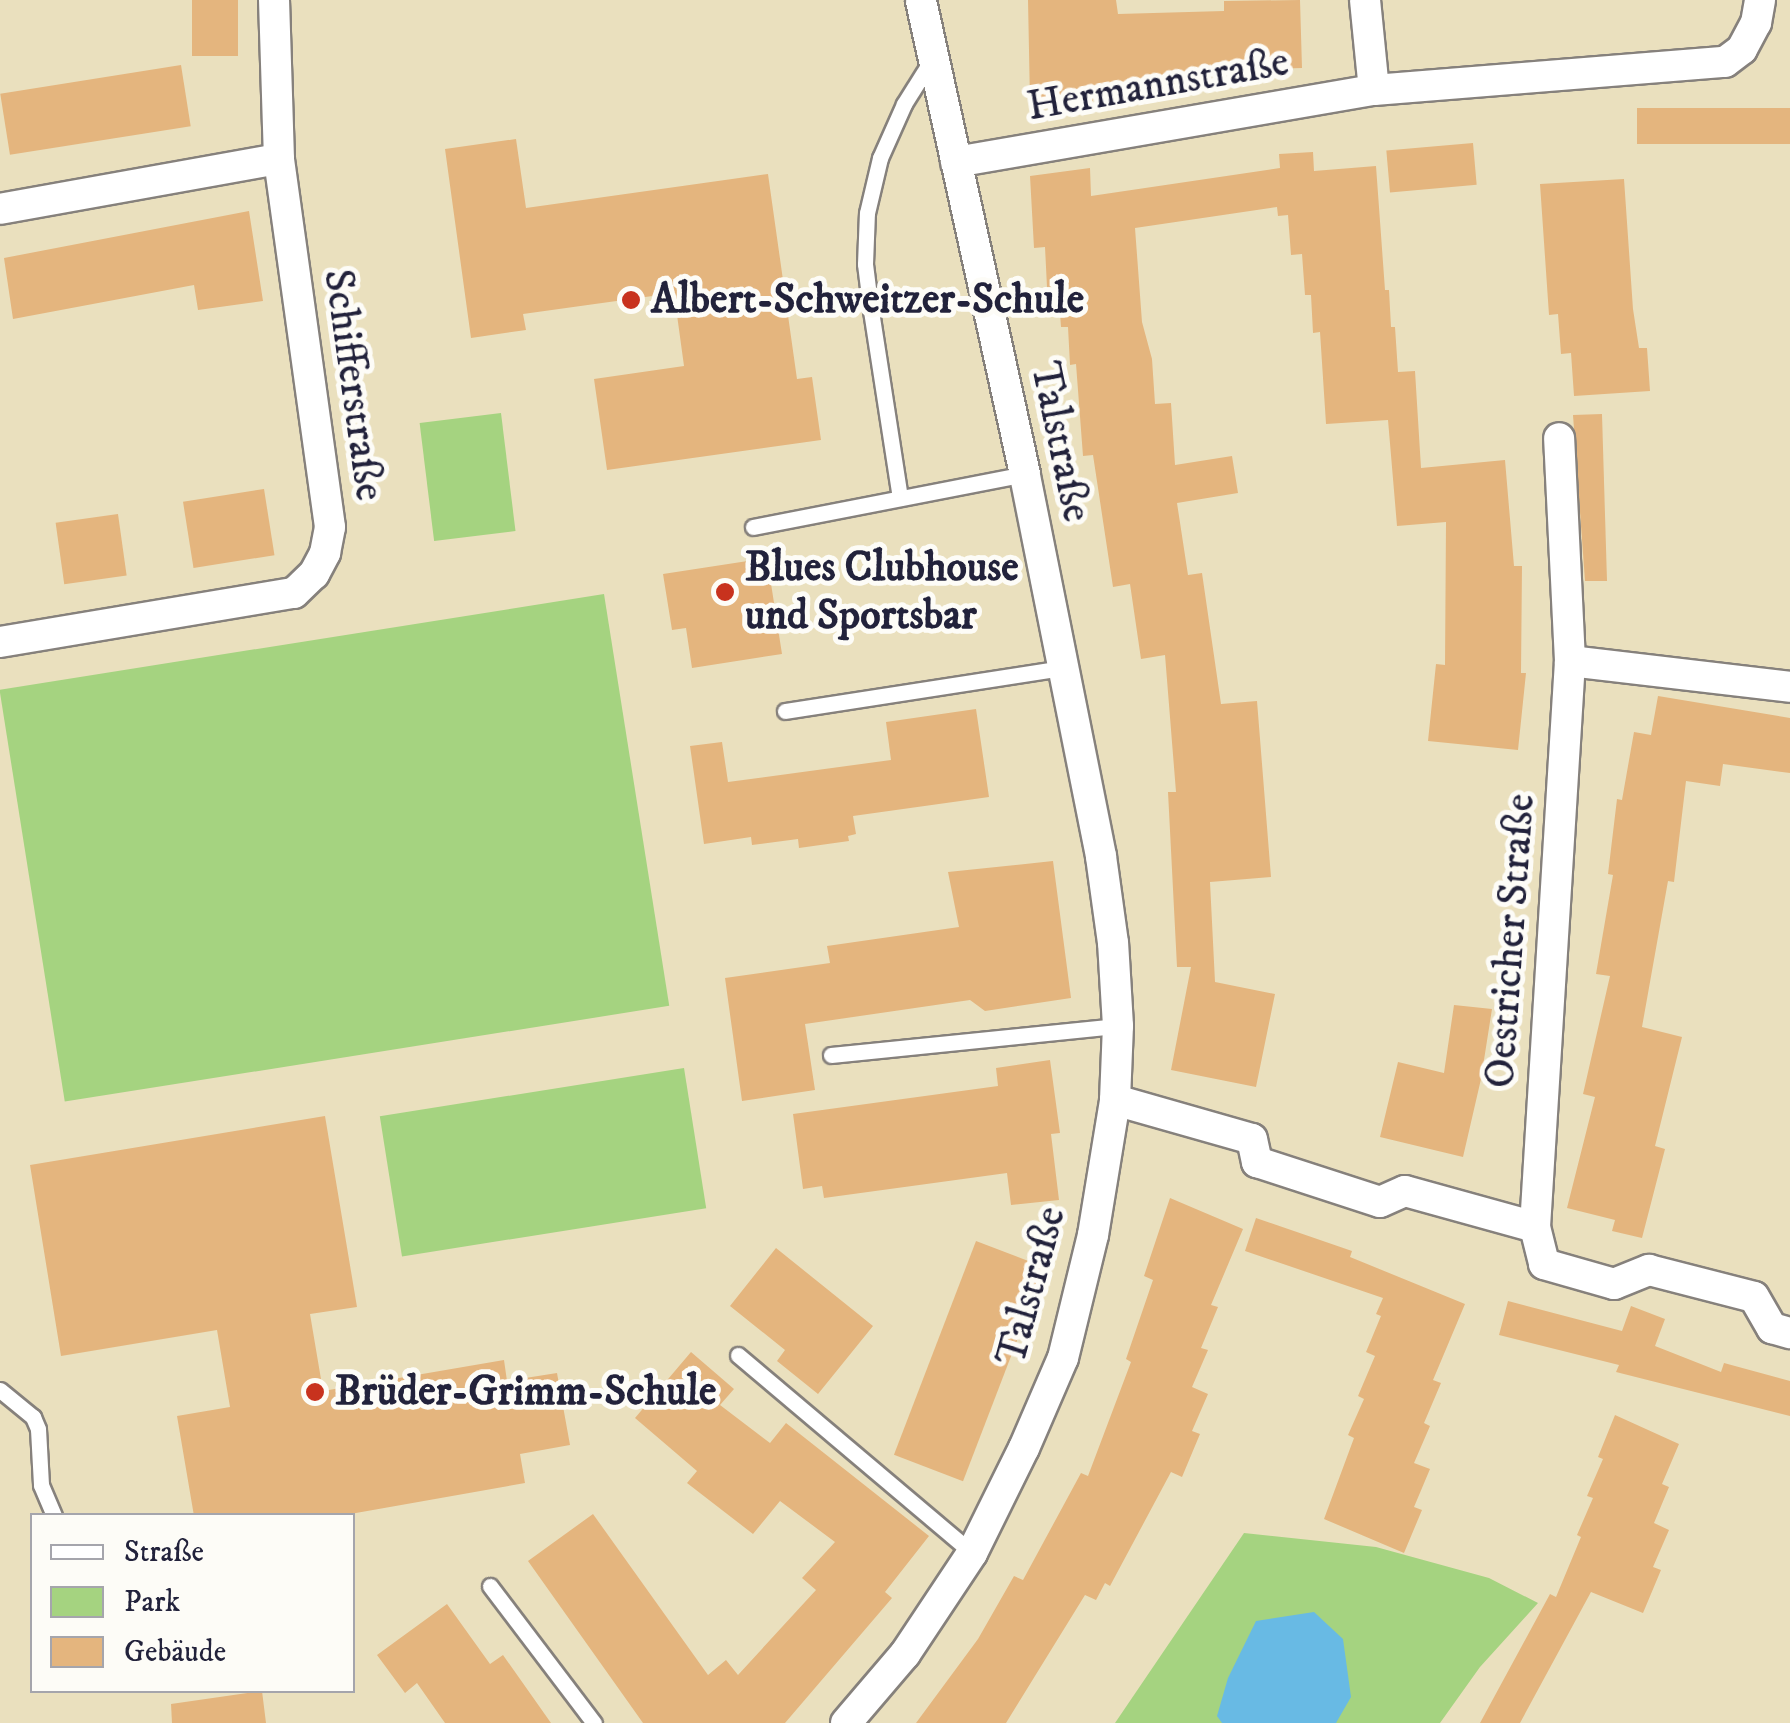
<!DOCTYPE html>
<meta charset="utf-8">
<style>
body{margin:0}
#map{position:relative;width:1790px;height:1723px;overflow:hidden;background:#eae0be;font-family:"IM FELL DW Pica",serif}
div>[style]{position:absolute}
.green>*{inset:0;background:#a5d380;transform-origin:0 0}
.water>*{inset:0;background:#68bae4}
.building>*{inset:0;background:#e4b57e;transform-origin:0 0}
.roads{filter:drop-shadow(2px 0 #86817c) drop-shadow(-2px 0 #86817c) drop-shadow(0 2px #86817c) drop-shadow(0 -2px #86817c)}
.service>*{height:15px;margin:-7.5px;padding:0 7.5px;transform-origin:7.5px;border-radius:7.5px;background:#fff}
.minor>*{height:30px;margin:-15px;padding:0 15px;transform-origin:15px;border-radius:15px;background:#fff}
.dots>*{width:28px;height:28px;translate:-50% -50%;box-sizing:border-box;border:5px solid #fdfcf7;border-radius:50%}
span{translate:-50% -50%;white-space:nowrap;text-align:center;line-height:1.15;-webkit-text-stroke:10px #fdfcf7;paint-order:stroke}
.street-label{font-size:42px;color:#22223b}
.poi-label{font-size:42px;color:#22223b;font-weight:700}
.left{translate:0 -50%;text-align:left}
.legend{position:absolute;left:30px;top:1513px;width:325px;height:180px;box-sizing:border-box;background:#fdfcf7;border:2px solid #a5a5ac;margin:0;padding:12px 18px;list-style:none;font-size:30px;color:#22223b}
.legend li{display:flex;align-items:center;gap:20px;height:50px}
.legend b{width:50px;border:2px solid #a5a5ac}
</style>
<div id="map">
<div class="green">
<div style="left:501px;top:413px;width:119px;height:82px;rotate:83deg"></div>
<div style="left:604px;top:594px;width:417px;height:612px;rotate:81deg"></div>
<div style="left:684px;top:1068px;width:142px;height:308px;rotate:81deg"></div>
<div style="clip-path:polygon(1244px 1533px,1376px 1547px,1489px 1578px,1538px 1603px,1480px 1667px,1440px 1723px,1115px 1723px)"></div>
</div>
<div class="water">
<div style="clip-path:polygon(1314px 1612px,1343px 1639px,1351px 1697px,1336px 1723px,1222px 1723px,1217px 1716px,1228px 1678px,1256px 1621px)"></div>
</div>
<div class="building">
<div style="left:192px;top:0;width:46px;height:56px"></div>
<div style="clip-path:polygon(1028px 0,1116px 0,1118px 14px,1224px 11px,1224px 1px,1300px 0,1302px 68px,1175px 72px,1175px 90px,1093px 92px,1093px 101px,1030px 102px)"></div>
<div style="left:181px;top:65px;width:62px;height:183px;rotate:81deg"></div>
<div style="left:1790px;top:108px;width:36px;height:153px;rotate:90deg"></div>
<div style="clip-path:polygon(516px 139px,526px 208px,768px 174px,797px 379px,812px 377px,821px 440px,607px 470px,594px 379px,684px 366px,674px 293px,523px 314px,526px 330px,471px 338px,445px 149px)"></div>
<div style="left:1473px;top:143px;width:42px;height:87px;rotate:85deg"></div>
<div style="clip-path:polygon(1313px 152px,1314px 171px,1376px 166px,1385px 290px,1389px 290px,1391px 327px,1395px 327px,1398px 372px,1415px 371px,1421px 468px,1505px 460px,1514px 566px,1522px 566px,1521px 673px,1526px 673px,1518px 750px,1428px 741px,1436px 664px,1445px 665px,1446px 522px,1397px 526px,1388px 420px,1326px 424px,1320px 332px,1313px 333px,1311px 295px,1305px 295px,1302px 254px,1291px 255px,1288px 215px,1278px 216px,1277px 207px,1135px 228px,1142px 322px,1152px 359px,1155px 404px,1171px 403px,1175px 465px,1232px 456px,1238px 493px,1177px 503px,1188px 575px,1202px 573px,1221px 704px,1257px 701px,1271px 877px,1210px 882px,1215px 982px,1275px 994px,1256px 1087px,1171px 1070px,1191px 967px,1177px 967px,1168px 792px,1176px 792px,1165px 655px,1141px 659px,1130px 584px,1113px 587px,1093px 455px,1083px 456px,1076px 364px,1070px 365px,1068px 327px,1061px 327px,1058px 286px,1047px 287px,1045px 247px,1034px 248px,1030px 176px,1090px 168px,1091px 196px,1280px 168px,1279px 154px)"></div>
<div style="clip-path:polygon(1624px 179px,1633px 309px,1639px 348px,1647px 348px,1650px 391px,1574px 396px,1571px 353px,1561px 354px,1558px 314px,1549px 315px,1540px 184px)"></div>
<div style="clip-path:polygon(249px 211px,263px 301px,198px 310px,194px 285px,13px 319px,4px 258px)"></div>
<div style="clip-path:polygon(1602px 414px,1607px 581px,1585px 581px,1573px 415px)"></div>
<div style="left:264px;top:489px;width:67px;height:82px;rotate:81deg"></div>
<div style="left:118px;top:514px;width:62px;height:63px;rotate:82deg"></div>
<div style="clip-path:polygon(767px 558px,782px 654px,692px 668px,686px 628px,672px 630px,663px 574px)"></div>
<div style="clip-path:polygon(1658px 696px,1790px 718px,1790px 773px,1723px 764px,1720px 786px,1686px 781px,1674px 882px,1668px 881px,1642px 1027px,1682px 1037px,1655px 1146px,1665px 1149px,1642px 1238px,1612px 1231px,1615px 1220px,1567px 1208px,1595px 1097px,1583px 1094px,1610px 976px,1596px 974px,1613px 875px,1608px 874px,1617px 799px,1622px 800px,1634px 732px,1651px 735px)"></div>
<div style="clip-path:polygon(976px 709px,989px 797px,853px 816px,856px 834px,848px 836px,849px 841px,799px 848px,798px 839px,752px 845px,751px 837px,704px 844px,690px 746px,722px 742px,728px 782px,891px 760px,886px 722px)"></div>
<div style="clip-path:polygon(1053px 861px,1071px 998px,985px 1011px,970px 1000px,805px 1024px,815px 1090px,742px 1101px,725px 978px,830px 963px,827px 946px,959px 927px,948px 872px)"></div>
<div style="clip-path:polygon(1454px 1005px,1492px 1009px,1481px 1079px,1463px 1157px,1380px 1137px,1398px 1062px,1444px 1073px)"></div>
<div style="clip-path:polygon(1050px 1060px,1060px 1133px,1051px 1134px,1059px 1200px,1011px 1205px,1007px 1173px,824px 1198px,822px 1186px,803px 1189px,793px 1114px,998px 1086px,996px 1068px)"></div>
<div style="clip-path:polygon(325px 1116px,357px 1307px,310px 1314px,323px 1391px,504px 1360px,507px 1381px,557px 1373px,570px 1445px,520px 1454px,525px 1483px,339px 1516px,194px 1516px,177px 1416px,230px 1407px,217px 1330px,61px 1356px,30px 1165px)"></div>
<div style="clip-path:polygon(1170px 1198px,1243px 1229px,1211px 1305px,1218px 1307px,1201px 1348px,1208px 1350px,1192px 1387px,1208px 1394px,1192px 1431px,1200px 1434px,1182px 1477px,1171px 1472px,1110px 1586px,1105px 1583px,1096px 1600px,1085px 1595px,1006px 1723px,916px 1723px,978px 1639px,1014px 1576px,1023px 1580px,1081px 1473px,1088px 1476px,1131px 1362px,1126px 1359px,1153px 1280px,1144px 1276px)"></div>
<div style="clip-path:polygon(1256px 1218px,1352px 1251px,1350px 1257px,1465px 1304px,1433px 1380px,1441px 1383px,1424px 1423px,1430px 1426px,1414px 1463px,1430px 1469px,1414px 1507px,1422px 1510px,1404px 1553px,1324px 1519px,1354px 1438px,1348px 1435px,1364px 1399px,1358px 1396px,1375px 1356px,1366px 1352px,1381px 1316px,1376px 1314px,1383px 1298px,1245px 1251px)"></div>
<div style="left:976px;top:1241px;width:74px;height:229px;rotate:21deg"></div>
<div style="clip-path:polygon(776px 1248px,873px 1326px,818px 1394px,777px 1361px,785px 1350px,730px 1306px)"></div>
<div style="clip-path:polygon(1508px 1301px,1622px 1331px,1631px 1306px,1665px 1319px,1655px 1346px,1721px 1372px,1724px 1363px,1790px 1381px,1790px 1416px,1616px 1372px,1619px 1365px,1499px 1335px)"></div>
<div style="clip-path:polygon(691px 1352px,734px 1389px,720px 1405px,770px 1443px,786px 1423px,929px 1536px,885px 1592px,892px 1598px,785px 1723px,643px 1723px,528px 1561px,593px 1514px,708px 1675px,726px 1660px,738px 1675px,816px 1590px,802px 1578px,835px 1542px,780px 1501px,753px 1534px,687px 1483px,697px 1471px,635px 1418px)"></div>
<div style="clip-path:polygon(1615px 1415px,1679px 1444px,1662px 1484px,1669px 1487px,1654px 1523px,1669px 1530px,1653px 1567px,1661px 1570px,1643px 1613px,1591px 1592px,1520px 1723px,1480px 1723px,1550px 1594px,1556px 1597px,1581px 1537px,1577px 1535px,1593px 1498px,1587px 1496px,1603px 1459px,1598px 1457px)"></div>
<div style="clip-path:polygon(447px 1604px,490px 1664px,503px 1655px,551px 1723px,445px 1723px,417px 1683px,405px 1693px,377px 1655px)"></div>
<div style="clip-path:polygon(262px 1691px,266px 1723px,172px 1723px,171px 1704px)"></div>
</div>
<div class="roads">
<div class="service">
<div style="left:900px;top:498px;width:196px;rotate:-98.8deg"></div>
<div style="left:870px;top:304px;width:40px;rotate:-97.1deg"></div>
<div style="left:865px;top:264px;width:51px;rotate:-87.8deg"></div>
<div style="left:867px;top:213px;width:57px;rotate:-76.7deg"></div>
<div style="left:880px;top:158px;width:59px;rotate:-66deg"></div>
<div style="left:904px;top:104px;width:51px;rotate:-57.9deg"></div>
<div style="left:753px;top:527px;width:277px;rotate:-11deg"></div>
<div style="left:785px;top:711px;width:282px;rotate:-8.8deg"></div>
<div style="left:831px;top:1055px;width:288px;rotate:-5.8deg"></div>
<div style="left:738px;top:1355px;width:307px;rotate:40.2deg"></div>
<div style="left:0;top:1390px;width:43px;rotate:39.3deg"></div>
<div style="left:33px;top:1417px;width:13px;rotate:67deg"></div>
<div style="left:38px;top:1429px;width:56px;rotate:86.9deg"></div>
<div style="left:41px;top:1485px;width:34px;rotate:67deg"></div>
<div style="left:490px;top:1586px;width:172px;rotate:52.8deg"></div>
</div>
<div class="minor">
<div style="left:1365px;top:0;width:90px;rotate:84.3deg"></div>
<div style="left:956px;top:162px;width:424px;rotate:-9.8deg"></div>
<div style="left:1374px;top:90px;width:352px;rotate:-4.6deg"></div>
<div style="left:1725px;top:62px;width:21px;rotate:-37deg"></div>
<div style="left:1742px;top:49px;width:30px;rotate:-62deg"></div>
<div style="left:1756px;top:23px;width:23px;rotate:-80deg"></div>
<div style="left:0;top:209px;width:283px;rotate:-10.2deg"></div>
<div style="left:0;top:642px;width:298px;rotate:-9.5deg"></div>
<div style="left:294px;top:593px;width:28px;rotate:-44deg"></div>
<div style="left:314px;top:574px;width:24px;rotate:-62deg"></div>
<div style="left:325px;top:553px;width:26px;rotate:-79deg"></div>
<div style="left:330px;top:527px;width:372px;rotate:-97.9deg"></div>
<div style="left:279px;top:159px;width:159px;rotate:-91.8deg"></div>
<div style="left:1570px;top:661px;width:222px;rotate:6.7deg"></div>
<div style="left:1115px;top:1100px;width:142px;rotate:15.9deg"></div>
<div style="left:1252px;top:1139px;width:24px;rotate:78deg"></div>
<div style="left:1257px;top:1162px;width:129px;rotate:18deg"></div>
<div style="left:1380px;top:1202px;width:27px;rotate:-24deg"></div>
<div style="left:1405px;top:1191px;width:135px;rotate:15.5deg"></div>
<div style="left:1535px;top:1227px;width:38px;rotate:76deg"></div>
<div style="left:1544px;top:1264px;width:73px;rotate:15.9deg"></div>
<div style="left:1614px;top:1284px;width:38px;rotate:-22deg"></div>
<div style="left:1649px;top:1270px;width:108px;rotate:14.4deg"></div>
<div style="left:1754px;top:1297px;width:36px;rotate:60deg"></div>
<div style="left:1772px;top:1328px;width:19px;rotate:16deg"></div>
<div style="left:1535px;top:1227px;width:567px;rotate:-86.46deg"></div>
<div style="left:1570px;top:661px;width:223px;rotate:-92.8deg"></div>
<div style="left:846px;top:1723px;width:91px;rotate:-49.5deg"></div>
<div style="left:905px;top:1654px;width:121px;rotate:-56.4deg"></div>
<div style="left:972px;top:1553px;width:117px;rotate:-63.7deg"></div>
<div style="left:1024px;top:1448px;width:98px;rotate:-66.6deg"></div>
<div style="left:1063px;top:1358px;width:127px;rotate:-76.3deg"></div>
<div style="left:1093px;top:1235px;width:137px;rotate:-80.7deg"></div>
<div style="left:1115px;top:1100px;width:74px;rotate:-87.7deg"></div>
<div style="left:1118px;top:1026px;width:83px;rotate:-93.4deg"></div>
<div style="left:1113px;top:943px;width:88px;rotate:-97.9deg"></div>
<div style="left:1101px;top:856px;width:389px;rotate:-101.3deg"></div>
<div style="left:1025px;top:474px;width:485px;rotate:-102.4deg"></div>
</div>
</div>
<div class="dots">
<div style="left:631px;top:300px;background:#c8321e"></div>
<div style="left:725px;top:592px;background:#c8321e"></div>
<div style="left:315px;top:1392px;background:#c8321e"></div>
</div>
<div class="street-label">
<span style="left:1158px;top:85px;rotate:-10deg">Hermannstraße</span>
<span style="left:353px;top:385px;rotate:82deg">Schifferstraße</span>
<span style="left:1060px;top:442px;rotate:78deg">Talstraße</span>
<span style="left:1511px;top:941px;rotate:-86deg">Oestricher Straße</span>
<span style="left:1032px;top:1286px;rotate:-75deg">Talstraße</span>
</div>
<div class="poi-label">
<span class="left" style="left:651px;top:300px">Albert-Schweitzer-Schule</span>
<span class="left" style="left:745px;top:592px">Blues Clubhouse<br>und Sportsbar</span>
<span class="left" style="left:335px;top:1392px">Brüder-Grimm-Schule</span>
</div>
<ul class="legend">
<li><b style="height:12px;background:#fff"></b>Straße</li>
<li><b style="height:28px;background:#a5d380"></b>Park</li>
<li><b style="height:28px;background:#e4b57e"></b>Gebäude</li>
</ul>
</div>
